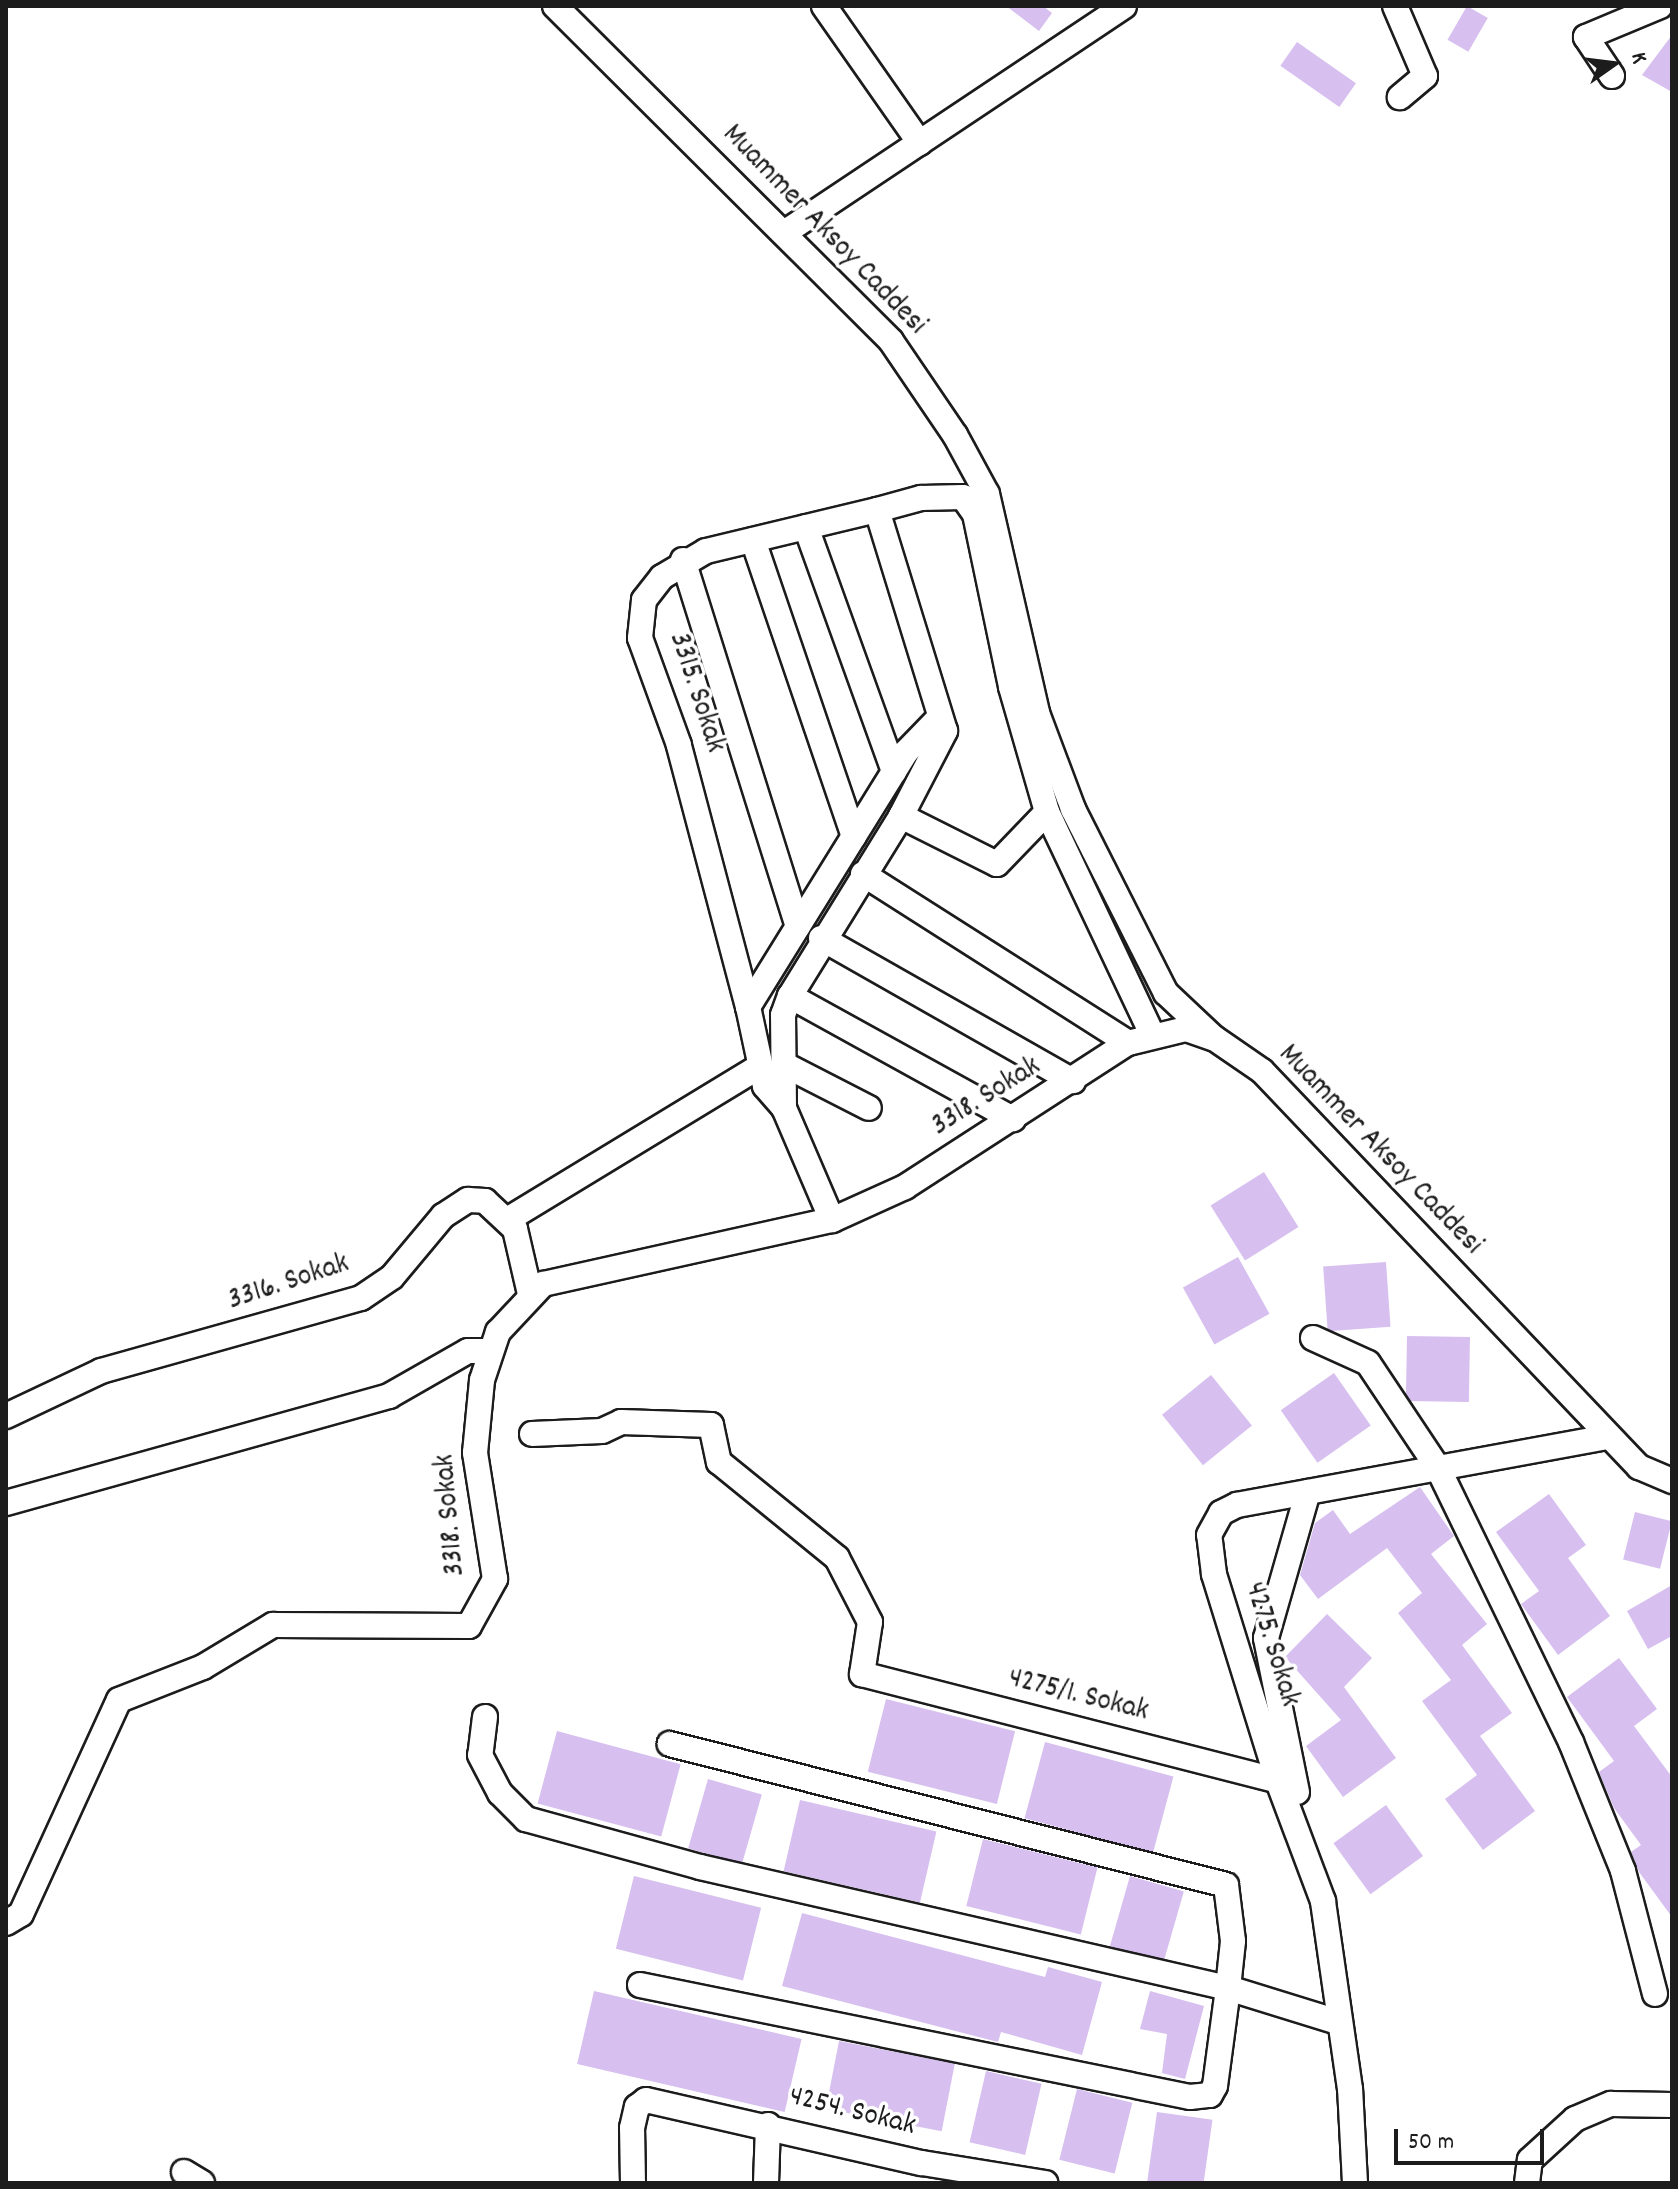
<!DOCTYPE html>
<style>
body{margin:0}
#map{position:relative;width:1678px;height:2189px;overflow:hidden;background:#fff;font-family:Dekko,sans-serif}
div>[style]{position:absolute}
.building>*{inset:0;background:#d7bfef;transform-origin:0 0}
.roads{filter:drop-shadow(2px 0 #1c1c1c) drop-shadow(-2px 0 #1c1c1c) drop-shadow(0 2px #1c1c1c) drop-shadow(0 -2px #1c1c1c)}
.minor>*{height:24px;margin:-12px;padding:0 12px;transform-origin:12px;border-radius:12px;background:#fff}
span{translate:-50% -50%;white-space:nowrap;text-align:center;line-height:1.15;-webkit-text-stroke:7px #fff;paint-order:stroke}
.street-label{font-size:30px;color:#1c1c1c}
.frame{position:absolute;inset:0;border:8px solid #1c1c1c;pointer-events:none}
.north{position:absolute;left:1574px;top:24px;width:80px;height:80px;-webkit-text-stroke:6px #fff;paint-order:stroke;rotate:76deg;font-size:22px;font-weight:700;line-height:32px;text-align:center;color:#1c1c1c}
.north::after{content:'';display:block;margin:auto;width:28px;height:36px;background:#1c1c1c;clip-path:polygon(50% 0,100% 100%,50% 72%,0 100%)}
.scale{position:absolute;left:1394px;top:2129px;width:150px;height:36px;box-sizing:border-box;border:4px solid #1c1c1c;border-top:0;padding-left:10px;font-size:24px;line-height:28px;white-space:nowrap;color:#1c1c1c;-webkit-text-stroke:6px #fff;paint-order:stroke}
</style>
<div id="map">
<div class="building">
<div style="clip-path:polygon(1006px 6px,1043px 6px,1052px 13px,1039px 31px)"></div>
<div style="left:1467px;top:6px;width:24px;height:39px;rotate:30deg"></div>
<div style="clip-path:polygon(1672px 35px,1672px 92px,1642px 75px)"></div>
<div style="left:1297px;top:42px;width:72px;height:29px;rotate:35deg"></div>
<div style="left:1264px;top:1172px;width:65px;height:63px;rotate:58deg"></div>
<div style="left:1238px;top:1257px;width:65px;height:63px;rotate:61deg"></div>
<div style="left:1386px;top:1262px;width:65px;height:63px;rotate:86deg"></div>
<div style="left:1407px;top:1336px;width:63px;height:65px;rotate:1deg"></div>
<div style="left:1334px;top:1373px;width:64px;height:65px;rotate:55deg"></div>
<div style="left:1211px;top:1375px;width:65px;height:63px;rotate:51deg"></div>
<div style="clip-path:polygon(1420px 1487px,1454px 1536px,1431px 1554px,1487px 1624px,1462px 1645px,1512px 1713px,1480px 1736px,1535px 1811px,1483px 1850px,1445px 1799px,1477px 1775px,1422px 1701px,1451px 1680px,1398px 1613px,1422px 1593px,1387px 1548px,1318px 1599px,1300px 1575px,1315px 1523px,1333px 1510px,1350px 1534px)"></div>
<div style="clip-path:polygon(1549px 1494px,1586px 1545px,1568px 1558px,1610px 1616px,1558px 1655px,1521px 1604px,1539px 1591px,1496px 1532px)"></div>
<div style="left:1635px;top:1512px;width:38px;height:49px;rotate:14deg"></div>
<div style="clip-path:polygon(1672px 1585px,1672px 1636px,1648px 1649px,1627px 1611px)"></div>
<div style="clip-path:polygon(1327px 1614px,1372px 1658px,1344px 1687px,1396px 1758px,1343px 1797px,1306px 1746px,1341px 1720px,1285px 1657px)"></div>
<div style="clip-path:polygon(1619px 1658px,1657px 1709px,1634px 1726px,1672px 1777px,1672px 1917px,1639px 1872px,1631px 1852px,1641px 1845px,1614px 1808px,1599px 1772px,1614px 1761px,1567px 1697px)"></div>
<div style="left:886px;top:1699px;width:133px;height:75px;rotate:14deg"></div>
<div style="left:557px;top:1731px;width:128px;height:75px;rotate:15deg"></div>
<div style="left:1045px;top:1742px;width:133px;height:79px;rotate:15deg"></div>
<div style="left:708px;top:1779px;width:56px;height:72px;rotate:16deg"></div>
<div style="left:800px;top:1800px;width:140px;height:73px;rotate:13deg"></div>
<div style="left:1386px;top:1805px;width:63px;height:65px;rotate:54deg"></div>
<div style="left:983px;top:1839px;width:118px;height:69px;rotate:14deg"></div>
<div style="left:634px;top:1876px;width:131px;height:75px;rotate:14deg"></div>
<div style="left:1130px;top:1876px;width:56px;height:73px;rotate:16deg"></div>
<div style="clip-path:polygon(802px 1913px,1045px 1977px,1048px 1967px,1102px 1982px,1082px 2055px,1001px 2032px,998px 2042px,782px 1986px)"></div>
<div style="left:594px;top:1991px;width:213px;height:75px;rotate:13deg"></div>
<div style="clip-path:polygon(1150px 1991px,1204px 2006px,1185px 2079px,1162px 2073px,1167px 2034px,1140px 2029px)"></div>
<div style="left:839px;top:2041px;width:118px;height:69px;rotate:11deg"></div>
<div style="left:986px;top:2071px;width:57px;height:73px;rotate:13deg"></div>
<div style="left:1077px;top:2089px;width:57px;height:73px;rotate:14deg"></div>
<div style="left:1157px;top:2112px;width:56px;height:72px;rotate:8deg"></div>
</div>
<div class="roads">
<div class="minor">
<div style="left:555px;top:6px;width:474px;rotate:44.9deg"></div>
<div style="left:891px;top:341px;width:114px;rotate:55.8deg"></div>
<div style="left:955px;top:435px;width:67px;rotate:61.5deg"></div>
<div style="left:987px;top:494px;width:225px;rotate:77.1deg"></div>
<div style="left:1037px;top:713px;width:103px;rotate:69.4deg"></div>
<div style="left:1073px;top:809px;width:206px;rotate:63.2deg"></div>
<div style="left:1166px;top:993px;width:66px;rotate:43.2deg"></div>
<div style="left:1214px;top:1038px;width:58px;rotate:34.5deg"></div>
<div style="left:1262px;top:1071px;width:547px;rotate:46.41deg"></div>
<div style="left:1639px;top:1467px;width:36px;rotate:23deg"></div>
<div style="left:824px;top:6px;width:167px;rotate:55deg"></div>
<div style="left:1395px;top:6px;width:76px;rotate:66.8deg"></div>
<div style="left:1425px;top:76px;width:33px;rotate:140deg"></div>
<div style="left:1612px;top:76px;width:47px;rotate:-123.7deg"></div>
<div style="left:1586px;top:37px;width:80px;rotate:-22.7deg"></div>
<div style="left:787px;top:231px;width:405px;rotate:-33.7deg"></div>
<div style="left:806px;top:527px;width:260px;rotate:70.2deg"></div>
<div style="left:753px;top:540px;width:313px;rotate:71.2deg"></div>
<div style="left:683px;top:560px;width:384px;rotate:72.6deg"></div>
<div style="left:901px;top:816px;width:107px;rotate:26.6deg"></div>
<div style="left:997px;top:864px;width:72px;rotate:-46.1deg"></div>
<div style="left:1047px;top:812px;width:246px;rotate:64.7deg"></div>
<div style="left:863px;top:874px;width:314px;rotate:32.5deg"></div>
<div style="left:821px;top:938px;width:290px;rotate:29.6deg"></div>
<div style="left:790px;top:996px;width:255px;rotate:28.9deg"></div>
<div style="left:748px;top:1007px;width:271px;rotate:-104.8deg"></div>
<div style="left:679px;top:745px;width:114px;rotate:-110deg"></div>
<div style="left:640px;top:638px;width:38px;rotate:-84deg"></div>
<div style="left:644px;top:600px;width:29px;rotate:-52deg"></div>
<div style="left:662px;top:577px;width:51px;rotate:-30.6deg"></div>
<div style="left:706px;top:551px;width:176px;rotate:-13.5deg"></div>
<div style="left:785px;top:1065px;width:94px;rotate:27.1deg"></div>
<div style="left:784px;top:1108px;width:93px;rotate:-90.6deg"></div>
<div style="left:783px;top:1015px;width:20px;rotate:-70deg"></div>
<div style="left:790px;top:996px;width:211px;rotate:-58.3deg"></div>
<div style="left:901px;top:816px;width:96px;rotate:-62.6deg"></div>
<div style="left:945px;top:731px;width:231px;rotate:-107.1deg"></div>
<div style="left:877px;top:510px;width:46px;rotate:-15.3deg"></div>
<div style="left:921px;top:498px;width:42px;rotate:-1.4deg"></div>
<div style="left:963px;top:497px;width:21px;rotate:55deg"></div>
<div style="left:975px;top:514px;width:177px;rotate:78.2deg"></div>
<div style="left:1011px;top:687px;width:130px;rotate:73.9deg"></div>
<div style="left:507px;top:1220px;width:296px;rotate:-31.3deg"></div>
<div style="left:832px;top:1220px;width:122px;rotate:-113.2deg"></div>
<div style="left:784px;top:1108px;width:29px;rotate:-131deg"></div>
<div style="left:765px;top:1086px;width:81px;rotate:-102.1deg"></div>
<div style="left:748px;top:1007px;width:300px;rotate:-58.2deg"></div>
<div style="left:906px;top:752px;width:46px;rotate:-45.9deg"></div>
<div style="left:1313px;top:1338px;width:60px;rotate:24.4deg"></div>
<div style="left:1368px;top:1363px;width:126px;rotate:56.3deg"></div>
<div style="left:1438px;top:1468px;width:305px;rotate:64.1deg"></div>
<div style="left:1571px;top:1742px;width:139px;rotate:68deg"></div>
<div style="left:1623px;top:1871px;width:127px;rotate:75.4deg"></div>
<div style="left:6px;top:1416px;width:105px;rotate:-25.3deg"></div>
<div style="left:101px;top:1371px;width:270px;rotate:-15.7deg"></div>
<div style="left:361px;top:1298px;width:37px;rotate:-34deg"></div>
<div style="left:392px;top:1277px;width:80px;rotate:-50.1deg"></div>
<div style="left:443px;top:1216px;width:30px;rotate:-33deg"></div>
<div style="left:468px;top:1200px;width:17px;rotate:3deg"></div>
<div style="left:485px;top:1201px;width:41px;rotate:43deg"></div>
<div style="left:515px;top:1229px;width:67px;rotate:77deg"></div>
<div style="left:532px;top:1434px;width:70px;rotate:-2.5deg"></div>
<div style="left:602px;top:1431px;width:21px;rotate:-25deg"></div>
<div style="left:621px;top:1422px;width:90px;rotate:1.9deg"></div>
<div style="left:711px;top:1425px;width:38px;rotate:78deg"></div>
<div style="left:719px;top:1462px;width:152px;rotate:39.1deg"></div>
<div style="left:837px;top:1558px;width:72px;rotate:62.7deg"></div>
<div style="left:870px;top:1622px;width:53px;rotate:98.7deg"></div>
<div style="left:862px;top:1674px;width:430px;rotate:14.4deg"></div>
<div style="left:6px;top:1503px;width:398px;rotate:-15.6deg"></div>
<div style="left:389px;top:1396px;width:91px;rotate:-29.7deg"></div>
<div style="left:468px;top:1351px;width:22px"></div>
<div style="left:485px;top:1717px;width:38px;rotate:97deg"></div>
<div style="left:480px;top:1755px;width:43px;rotate:62.2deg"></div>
<div style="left:500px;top:1793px;width:37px;rotate:45deg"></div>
<div style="left:526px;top:1819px;width:180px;rotate:15.4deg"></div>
<div style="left:700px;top:1867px;width:542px;rotate:12.91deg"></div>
<div style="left:1228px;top:1988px;width:115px;rotate:17.2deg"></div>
<div style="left:1297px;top:1792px;width:157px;rotate:-101.4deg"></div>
<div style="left:1266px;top:1638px;width:152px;rotate:-74deg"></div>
<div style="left:6px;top:1923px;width:17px;rotate:-31deg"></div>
<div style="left:21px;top:1914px;width:235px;rotate:-65.4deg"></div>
<div style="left:119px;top:1700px;width:90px;rotate:-21.4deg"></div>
<div style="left:203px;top:1667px;width:82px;rotate:-31deg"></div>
<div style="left:273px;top:1625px;width:196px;rotate:0.3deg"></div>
<div style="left:469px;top:1626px;width:54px;rotate:-61deg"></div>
<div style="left:495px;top:1579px;width:128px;rotate:-99deg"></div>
<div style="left:475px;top:1453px;width:73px;rotate:-84.5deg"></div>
<div style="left:482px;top:1380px;width:51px;rotate:-71.6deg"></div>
<div style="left:498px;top:1332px;width:66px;rotate:-46.8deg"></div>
<div style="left:543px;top:1284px;width:296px;rotate:-12.5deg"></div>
<div style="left:832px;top:1220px;width:80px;rotate:-24.3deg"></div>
<div style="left:905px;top:1187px;width:265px;rotate:-32.9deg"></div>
<div style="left:1128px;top:1043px;width:60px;rotate:-13.6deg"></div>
<div style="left:1186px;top:1029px;width:28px;rotate:19deg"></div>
<div style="left:640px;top:1985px;width:561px;rotate:11.51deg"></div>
<div style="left:1190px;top:2097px;width:20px;rotate:-6deg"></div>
<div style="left:1210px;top:2095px;width:10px;rotate:-61deg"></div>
<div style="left:1215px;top:2086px;width:99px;rotate:-82.4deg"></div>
<div style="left:1228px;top:1988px;width:47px;rotate:-83.9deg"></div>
<div style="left:1233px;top:1941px;width:56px;rotate:-97.1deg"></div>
<div style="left:1226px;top:1885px;width:574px;rotate:-165.77deg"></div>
<div style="left:184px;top:2172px;width:21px;rotate:31deg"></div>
<div style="left:633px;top:2183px;width:55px;rotate:-91deg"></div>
<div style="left:632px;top:2128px;width:22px;rotate:-77deg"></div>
<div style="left:637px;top:2107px;width:11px;rotate:-38deg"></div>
<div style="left:646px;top:2100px;width:283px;rotate:12.9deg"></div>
<div style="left:922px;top:2163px;width:125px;rotate:9.2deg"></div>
<div style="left:766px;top:2183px;width:58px;rotate:-88deg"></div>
<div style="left:1355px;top:2183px;width:94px;rotate:-93deg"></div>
<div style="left:1350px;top:2089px;width:190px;rotate:-98.2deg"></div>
<div style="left:1323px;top:1901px;width:128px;rotate:-110.6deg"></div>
<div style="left:1278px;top:1781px;width:217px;rotate:-107.2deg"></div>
<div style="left:1214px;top:1574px;width:39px;rotate:-97deg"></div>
<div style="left:1209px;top:1535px;width:25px;rotate:-61deg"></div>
<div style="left:1221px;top:1513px;width:18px;rotate:-27deg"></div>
<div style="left:1237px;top:1505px;width:377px;rotate:-10.4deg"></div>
<div style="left:1527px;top:2183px;width:23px;rotate:-83deg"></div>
<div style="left:1530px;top:2160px;width:61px;rotate:-42.3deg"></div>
<div style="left:1575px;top:2119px;width:39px;rotate:-23deg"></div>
<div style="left:1611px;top:2104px;width:61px;rotate:0.9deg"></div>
</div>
</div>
<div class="street-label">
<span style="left:823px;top:231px;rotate:46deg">Muammer Aksoy Caddesi</span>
<span style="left:695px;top:693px;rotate:72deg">3315. Sokak</span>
<span style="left:987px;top:1098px;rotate:-32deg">3318. Sokak</span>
<span style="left:1379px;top:1151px;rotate:46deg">Muammer Aksoy Caddesi</span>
<span style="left:289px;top:1284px;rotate:-18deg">3316. Sokak</span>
<span style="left:452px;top:1515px;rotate:-95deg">3318. Sokak</span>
<span style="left:1270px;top:1645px;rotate:73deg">4275. Sokak</span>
<span style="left:1078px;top:1697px;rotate:14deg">4275/1. Sokak</span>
<span style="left:852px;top:2113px;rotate:14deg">4254. Sokak</span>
</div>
<div class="frame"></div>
<div class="north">K</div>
<div class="scale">50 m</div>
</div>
